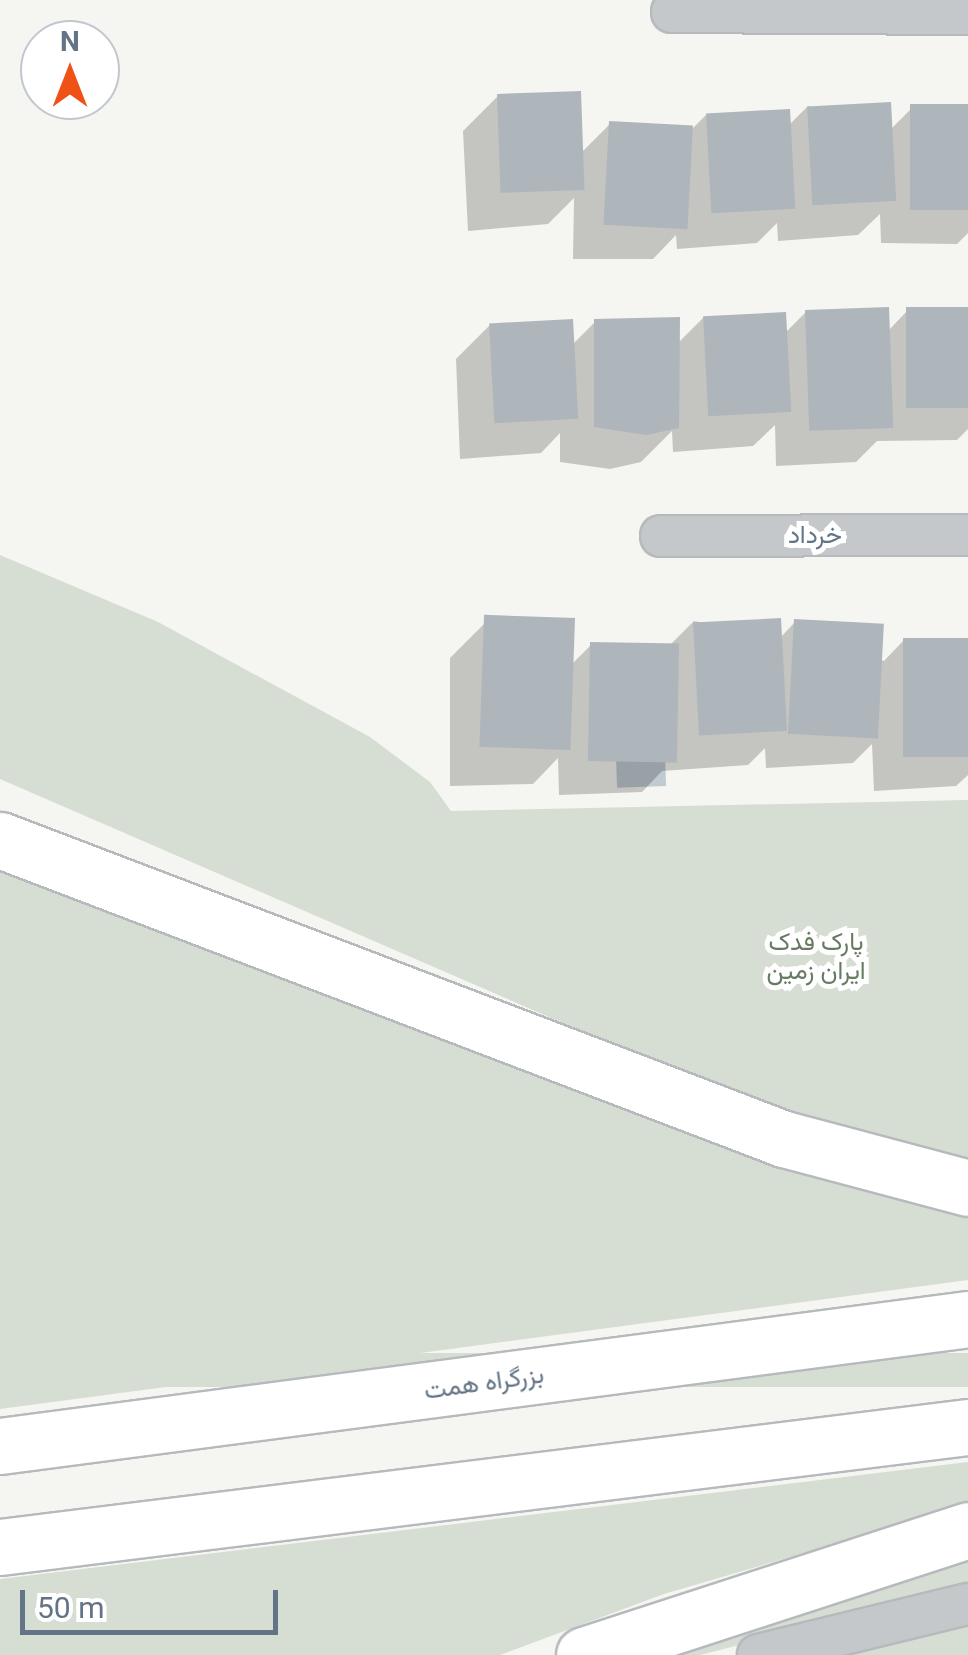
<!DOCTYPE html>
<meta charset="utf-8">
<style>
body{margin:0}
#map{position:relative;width:968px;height:1655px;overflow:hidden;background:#f5f5f1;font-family:Roboto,Vazirmatn,sans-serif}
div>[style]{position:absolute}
.green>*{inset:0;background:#d6ddd2;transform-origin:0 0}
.water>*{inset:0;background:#c0cad0;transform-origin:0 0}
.shadow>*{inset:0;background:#0003}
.building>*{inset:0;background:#aeb5bb;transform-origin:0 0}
.roads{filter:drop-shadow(2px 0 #b6babd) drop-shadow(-2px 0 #b6babd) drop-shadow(0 2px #b6babd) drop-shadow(0 -2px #b6babd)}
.minor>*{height:40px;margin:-20px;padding:0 20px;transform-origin:20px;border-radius:20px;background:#c4c8cb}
.highway>*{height:55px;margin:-27.5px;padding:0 27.5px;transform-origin:27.5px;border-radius:27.5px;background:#fff}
span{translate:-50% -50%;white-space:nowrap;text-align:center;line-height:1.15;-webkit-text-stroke:10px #fff;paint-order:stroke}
.street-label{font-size:25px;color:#627485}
.park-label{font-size:25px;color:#667b61}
.north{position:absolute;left:20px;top:20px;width:100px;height:100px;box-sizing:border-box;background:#fff;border:2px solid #c0c7ce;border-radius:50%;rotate:0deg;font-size:28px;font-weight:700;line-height:40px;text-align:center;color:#627485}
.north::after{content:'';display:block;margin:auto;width:35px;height:45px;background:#f05116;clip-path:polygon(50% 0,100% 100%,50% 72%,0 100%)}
.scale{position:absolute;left:20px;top:1590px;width:258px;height:45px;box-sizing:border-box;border:5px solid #627485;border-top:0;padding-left:12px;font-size:30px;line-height:35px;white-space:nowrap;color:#627485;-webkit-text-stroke:8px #fff;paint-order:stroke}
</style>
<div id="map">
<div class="green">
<div style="clip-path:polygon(0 555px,158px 622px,370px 737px,430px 782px,451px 811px,968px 800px,968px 1160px,845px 1132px,563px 1023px,0 779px)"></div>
<div style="clip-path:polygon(0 868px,766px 1161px,968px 1217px,968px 1280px,0 1409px)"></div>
<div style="left:968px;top:1353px;width:34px;height:975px;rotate:90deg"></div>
<div style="clip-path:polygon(968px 1462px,968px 1505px,664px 1594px,500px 1655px,0 1655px,0 1579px)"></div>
<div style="clip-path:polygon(968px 1555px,968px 1587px,700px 1655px,647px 1655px)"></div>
<div style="clip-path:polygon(968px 1623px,968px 1655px,843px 1655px)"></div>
</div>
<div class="water">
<div style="left:665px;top:756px;width:30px;height:49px;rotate:88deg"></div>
</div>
<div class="shadow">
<div style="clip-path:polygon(498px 96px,581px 153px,610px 124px,693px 128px,707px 114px,788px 126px,808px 106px,890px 130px,911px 109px,968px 107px,968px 233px,957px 244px,881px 243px,880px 214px,858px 235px,778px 241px,777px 223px,757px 243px,677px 249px,676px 235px,653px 259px,573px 259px,574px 198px,548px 224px,468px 231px,463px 131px)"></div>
<div style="clip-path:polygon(968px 310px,968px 429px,957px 440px,877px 441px,856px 462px,776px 466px,775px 425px,753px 446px,673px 452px,672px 431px,641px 462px,610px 469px,560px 462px,560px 433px,541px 453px,460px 459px,456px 359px,491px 324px,572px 345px,596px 321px,678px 343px,704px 317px,785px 333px,807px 311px,888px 331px,907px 311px)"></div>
<div style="clip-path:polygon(694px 621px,780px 638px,795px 622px,884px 661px,904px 640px,968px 641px,968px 775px,956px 786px,874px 791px,872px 744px,853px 763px,766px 768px,765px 748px,748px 765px,662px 771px,642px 792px,559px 795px,558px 758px,533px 784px,450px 786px,450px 658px,485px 623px,571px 665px,591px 645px,668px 647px)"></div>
</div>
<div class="building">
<div style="left:581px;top:91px;width:99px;height:84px;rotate:88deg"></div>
<div style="left:891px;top:102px;width:99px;height:84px;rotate:87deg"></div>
<div style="left:968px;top:104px;width:106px;height:58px;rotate:90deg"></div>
<div style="left:790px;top:109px;width:100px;height:84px;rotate:87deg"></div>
<div style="left:609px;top:121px;width:84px;height:104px;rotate:3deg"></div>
<div style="left:889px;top:307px;width:121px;height:84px;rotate:88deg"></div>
<div style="left:968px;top:307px;width:101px;height:62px;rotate:90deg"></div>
<div style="left:786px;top:312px;width:100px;height:83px;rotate:87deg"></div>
<div style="clip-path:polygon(680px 317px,679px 428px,646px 435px,594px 427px,594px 319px)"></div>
<div style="left:573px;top:319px;width:100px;height:84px;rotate:87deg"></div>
<div style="left:575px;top:618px;width:132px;height:91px;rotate:92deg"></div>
<div style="left:781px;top:618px;width:113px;height:88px;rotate:87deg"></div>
<div style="left:794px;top:619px;width:90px;height:115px;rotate:3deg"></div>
<div style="left:903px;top:638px;width:65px;height:119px"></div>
<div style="left:590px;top:642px;width:89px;height:119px;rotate:1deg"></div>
</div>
<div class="roads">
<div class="minor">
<div style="left:672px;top:12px;width:296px;rotate:0.4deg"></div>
<div style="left:661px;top:536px;width:307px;rotate:-0.2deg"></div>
<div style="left:758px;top:1655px;width:216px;rotate:-13.7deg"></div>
</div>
<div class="highway">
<div style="left:0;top:840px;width:839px;rotate:20.88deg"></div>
<div style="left:784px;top:1139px;width:190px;rotate:14.9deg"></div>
<div style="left:0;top:1446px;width:976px;rotate:-7.47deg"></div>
<div style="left:0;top:1547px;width:975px;rotate:-7.07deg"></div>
<div style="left:584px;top:1655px;width:404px;rotate:-18deg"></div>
</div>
</div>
<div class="street-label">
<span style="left:815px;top:535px">خرداد</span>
<span style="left:484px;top:1383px;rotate:-8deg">بزرگراه همت</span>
</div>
<div class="park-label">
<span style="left:816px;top:957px">پارک فدک<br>ایران زمین</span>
</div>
<div class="north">N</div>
<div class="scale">50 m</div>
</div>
